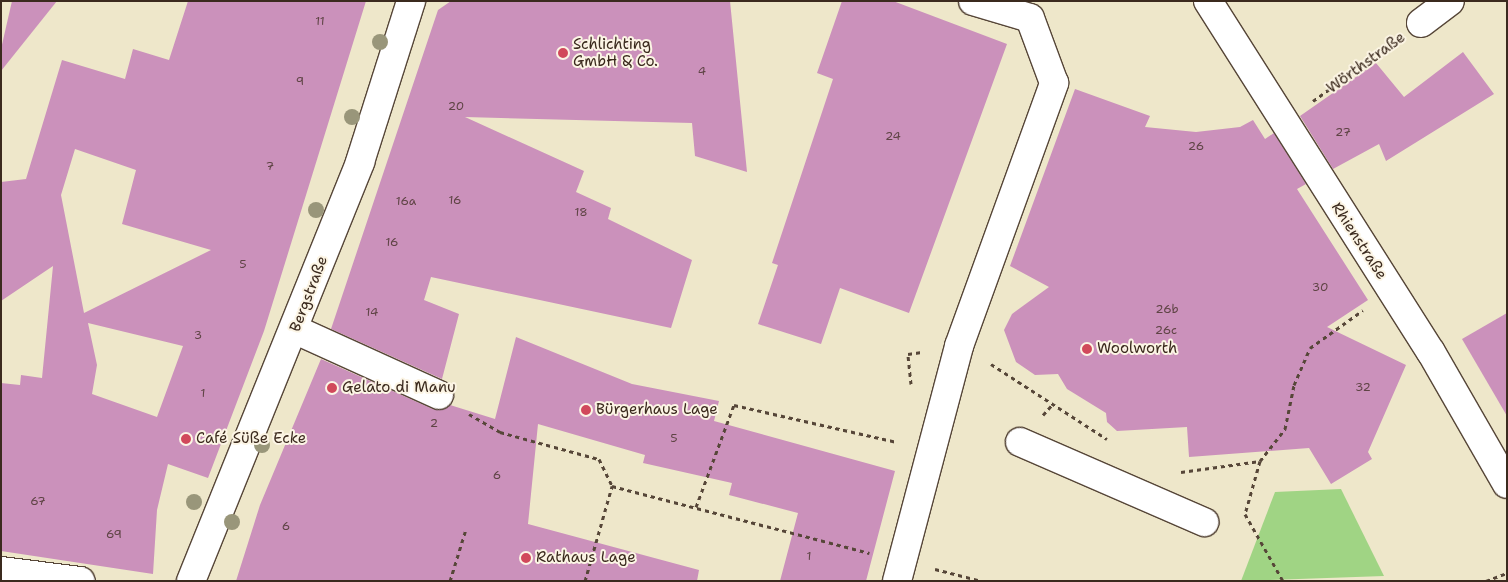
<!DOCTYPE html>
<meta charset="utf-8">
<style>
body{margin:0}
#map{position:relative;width:1508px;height:582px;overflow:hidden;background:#eee7ca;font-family:"Shantell Sans",sans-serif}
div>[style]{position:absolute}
.green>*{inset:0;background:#a0d484}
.building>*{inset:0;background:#cb91bb}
.path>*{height:3px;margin-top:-1.5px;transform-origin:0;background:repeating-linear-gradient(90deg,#564638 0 4px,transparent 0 8px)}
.roads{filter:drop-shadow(1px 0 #564638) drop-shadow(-1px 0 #564638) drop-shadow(0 1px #564638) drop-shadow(0 -1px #564638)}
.minor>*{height:28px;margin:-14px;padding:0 14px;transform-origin:14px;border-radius:14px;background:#fff}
.trees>*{width:16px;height:16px;margin:-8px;border-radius:50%;background:#99967a}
.dots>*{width:14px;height:14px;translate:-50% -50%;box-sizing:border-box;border:2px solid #fcf5e5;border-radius:50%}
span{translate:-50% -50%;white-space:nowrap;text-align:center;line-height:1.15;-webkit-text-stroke:4px #fcf5e5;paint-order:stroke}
.number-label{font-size:12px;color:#5f4445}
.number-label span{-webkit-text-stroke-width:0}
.poi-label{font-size:15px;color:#3b2a1e}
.left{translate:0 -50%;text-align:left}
.street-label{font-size:15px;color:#3b2a1e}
.frame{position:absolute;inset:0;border:2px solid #3b2a1e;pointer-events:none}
</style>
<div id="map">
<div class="green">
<div style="clip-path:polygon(1341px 489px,1384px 576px,1241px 581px,1275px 492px)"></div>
</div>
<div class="building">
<div style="clip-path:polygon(12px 1px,57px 1px,1px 71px,1px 49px)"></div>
<div style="clip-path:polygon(evenodd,188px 1px,366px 1px,264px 331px,208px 478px,168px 464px,157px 510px,153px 574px,1px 551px,1px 383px,20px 385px,21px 375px,42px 378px,53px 266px,1px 301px,1px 182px,26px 179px,62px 60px,125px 79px,133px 49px,169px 60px,188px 1px,75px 149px,136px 170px,122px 224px,211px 250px,84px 313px,61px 195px,75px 149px,188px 1px,88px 323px,183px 346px,157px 417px,92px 394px,97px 365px,88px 323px)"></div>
<div style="clip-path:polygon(451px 1px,730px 1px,747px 172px,695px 156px,692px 123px,465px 117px,584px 171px,576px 192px,611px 208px,608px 219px,692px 260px,671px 328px,431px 277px,424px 300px,459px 314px,442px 379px,331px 329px,438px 10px)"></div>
<div style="clip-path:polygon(842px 1px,893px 1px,1007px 44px,909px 313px,840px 288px,821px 344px,758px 324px,778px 265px,772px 263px,833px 79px,817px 73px)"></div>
<div style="clip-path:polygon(1463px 52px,1494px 94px,1386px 161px,1379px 144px,1333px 169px,1300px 116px,1376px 63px,1404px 97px)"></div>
<div style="clip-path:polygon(1075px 89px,1150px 116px,1145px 127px,1196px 132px,1240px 127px,1253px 120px,1265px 139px,1274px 133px,1306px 184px,1297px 189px,1368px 300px,1327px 327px,1406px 365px,1368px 452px,1372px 459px,1331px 484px,1309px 448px,1189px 457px,1187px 427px,1117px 431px,1107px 422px,1106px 413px,1067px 389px,1058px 374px,1035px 375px,1016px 362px,1004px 330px,1012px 314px,1049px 287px,1010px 266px)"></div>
<div style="clip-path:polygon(1507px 313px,1507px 416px,1462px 339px)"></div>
<div style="clip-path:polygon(516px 337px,632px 384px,719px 401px,714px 421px,895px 471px,866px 581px,780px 581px,798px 513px,729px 495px,732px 483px,643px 463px,645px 455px,538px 424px,528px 524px,699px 570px,697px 581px,236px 581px,260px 505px,321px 359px,433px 409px,450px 405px,495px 419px)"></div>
</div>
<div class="path">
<div style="left:1313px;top:101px;width:99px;rotate:-35.9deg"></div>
<div style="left:991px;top:364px;width:138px;rotate:32.9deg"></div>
<div style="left:911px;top:384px;width:30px;rotate:-96deg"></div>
<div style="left:908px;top:354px;width:14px;rotate:-8deg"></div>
<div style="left:469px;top:414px;width:36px;rotate:30deg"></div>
<div style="left:500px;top:432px;width:103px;rotate:15.3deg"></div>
<div style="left:599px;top:459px;width:30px;rotate:64deg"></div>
<div style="left:612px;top:486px;width:266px;rotate:14.6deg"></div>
<div style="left:1043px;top:415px;width:15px;rotate:-48deg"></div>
<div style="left:1260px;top:461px;width:41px;rotate:-52deg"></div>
<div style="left:1285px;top:429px;width:45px;rotate:-78.4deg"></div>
<div style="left:1294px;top:385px;width:40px;rotate:-66.6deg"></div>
<div style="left:1310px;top:348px;width:65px;rotate:-35.6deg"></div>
<div style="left:1181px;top:472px;width:80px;rotate:-7.9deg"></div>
<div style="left:1260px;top:461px;width:55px;rotate:105.8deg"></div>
<div style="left:1245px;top:514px;width:77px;rotate:60.4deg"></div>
<div style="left:696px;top:507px;width:109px;rotate:-69.6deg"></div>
<div style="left:734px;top:405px;width:167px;rotate:12.8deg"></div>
<div style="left:935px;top:569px;width:49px;rotate:14.3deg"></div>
<div style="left:450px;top:581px;width:54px;rotate:-72.9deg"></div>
<div style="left:585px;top:581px;width:99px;rotate:-74.1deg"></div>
<div style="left:1486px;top:581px;width:22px;rotate:-21deg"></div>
</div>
<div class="roads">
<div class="minor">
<div style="left:973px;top:1px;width:59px;rotate:16.6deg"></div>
<div style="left:1208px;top:1px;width:416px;rotate:57.6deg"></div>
<div style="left:1431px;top:352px;width:152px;rotate:60.1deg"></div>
<div style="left:1421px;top:23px;width:36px;rotate:-37deg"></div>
<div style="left:296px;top:330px;width:157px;rotate:24.4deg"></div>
<div style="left:1020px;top:442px;width:201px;rotate:23.5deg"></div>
<div style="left:1px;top:571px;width:80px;rotate:7.2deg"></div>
<div style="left:191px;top:581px;width:452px;rotate:-68deg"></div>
<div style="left:360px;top:162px;width:169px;rotate:-72.4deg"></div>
<div style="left:897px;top:581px;width:243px;rotate:-75.2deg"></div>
<div style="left:959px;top:346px;width:280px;rotate:-70.1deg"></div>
<div style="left:1054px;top:83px;width:69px;rotate:-110.3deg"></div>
</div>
</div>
<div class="trees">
<div style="left:380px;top:42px"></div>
<div style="left:352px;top:117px"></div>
<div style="left:316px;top:210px"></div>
<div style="left:262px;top:445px"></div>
<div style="left:194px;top:502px"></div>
<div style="left:232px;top:522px"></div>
</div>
<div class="dots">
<div style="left:563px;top:53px;background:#d1495b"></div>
<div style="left:1087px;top:349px;background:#d1495b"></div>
<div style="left:332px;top:388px;background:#d1495b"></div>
<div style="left:586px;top:410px;background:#d1495b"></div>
<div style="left:186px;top:439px;background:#d1495b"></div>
<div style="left:526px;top:558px;background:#d1495b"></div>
</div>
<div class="number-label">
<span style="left:320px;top:22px">11</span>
<span style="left:702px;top:72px">4</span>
<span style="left:300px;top:82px">9</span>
<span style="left:456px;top:107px">20</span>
<span style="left:1343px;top:133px">27</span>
<span style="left:893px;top:137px">24</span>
<span style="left:1196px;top:147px">26</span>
<span style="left:270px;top:167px">7</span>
<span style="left:455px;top:201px">16</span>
<span style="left:406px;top:202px">16a</span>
<span style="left:581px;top:213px">18</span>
<span style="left:392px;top:243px">16</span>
<span style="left:243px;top:265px">5</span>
<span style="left:1320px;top:288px">30</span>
<span style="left:1167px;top:310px">26b</span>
<span style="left:372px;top:313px">14</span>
<span style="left:1166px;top:331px">26c</span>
<span style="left:198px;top:336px">3</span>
<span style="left:1363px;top:388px">32</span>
<span style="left:203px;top:394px">1</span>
<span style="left:434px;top:424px">2</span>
<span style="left:674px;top:439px">5</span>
<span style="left:497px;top:476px">6</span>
<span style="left:38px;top:502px">67</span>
<span style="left:286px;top:527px">6</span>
<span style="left:114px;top:535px">69</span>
<span style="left:809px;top:557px">1</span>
</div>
<div class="poi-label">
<span class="left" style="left:573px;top:53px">Schlichting<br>GmbH &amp; Co.</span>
<span class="left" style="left:1097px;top:349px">Woolworth</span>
<span class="left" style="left:342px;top:388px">Gelato di Manu</span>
<span class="left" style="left:596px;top:410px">Bürgerhaus Lage</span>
<span class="left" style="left:196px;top:439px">Café Süße Ecke</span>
<span class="left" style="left:536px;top:558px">Rathaus Lage</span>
</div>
<div class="street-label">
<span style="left:1366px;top:63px;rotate:-36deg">Wörthstraße</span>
<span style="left:1359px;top:241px;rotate:57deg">Rhienstraße</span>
<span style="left:309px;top:294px;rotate:-69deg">Bergstraße</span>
</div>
<div class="frame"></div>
</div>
